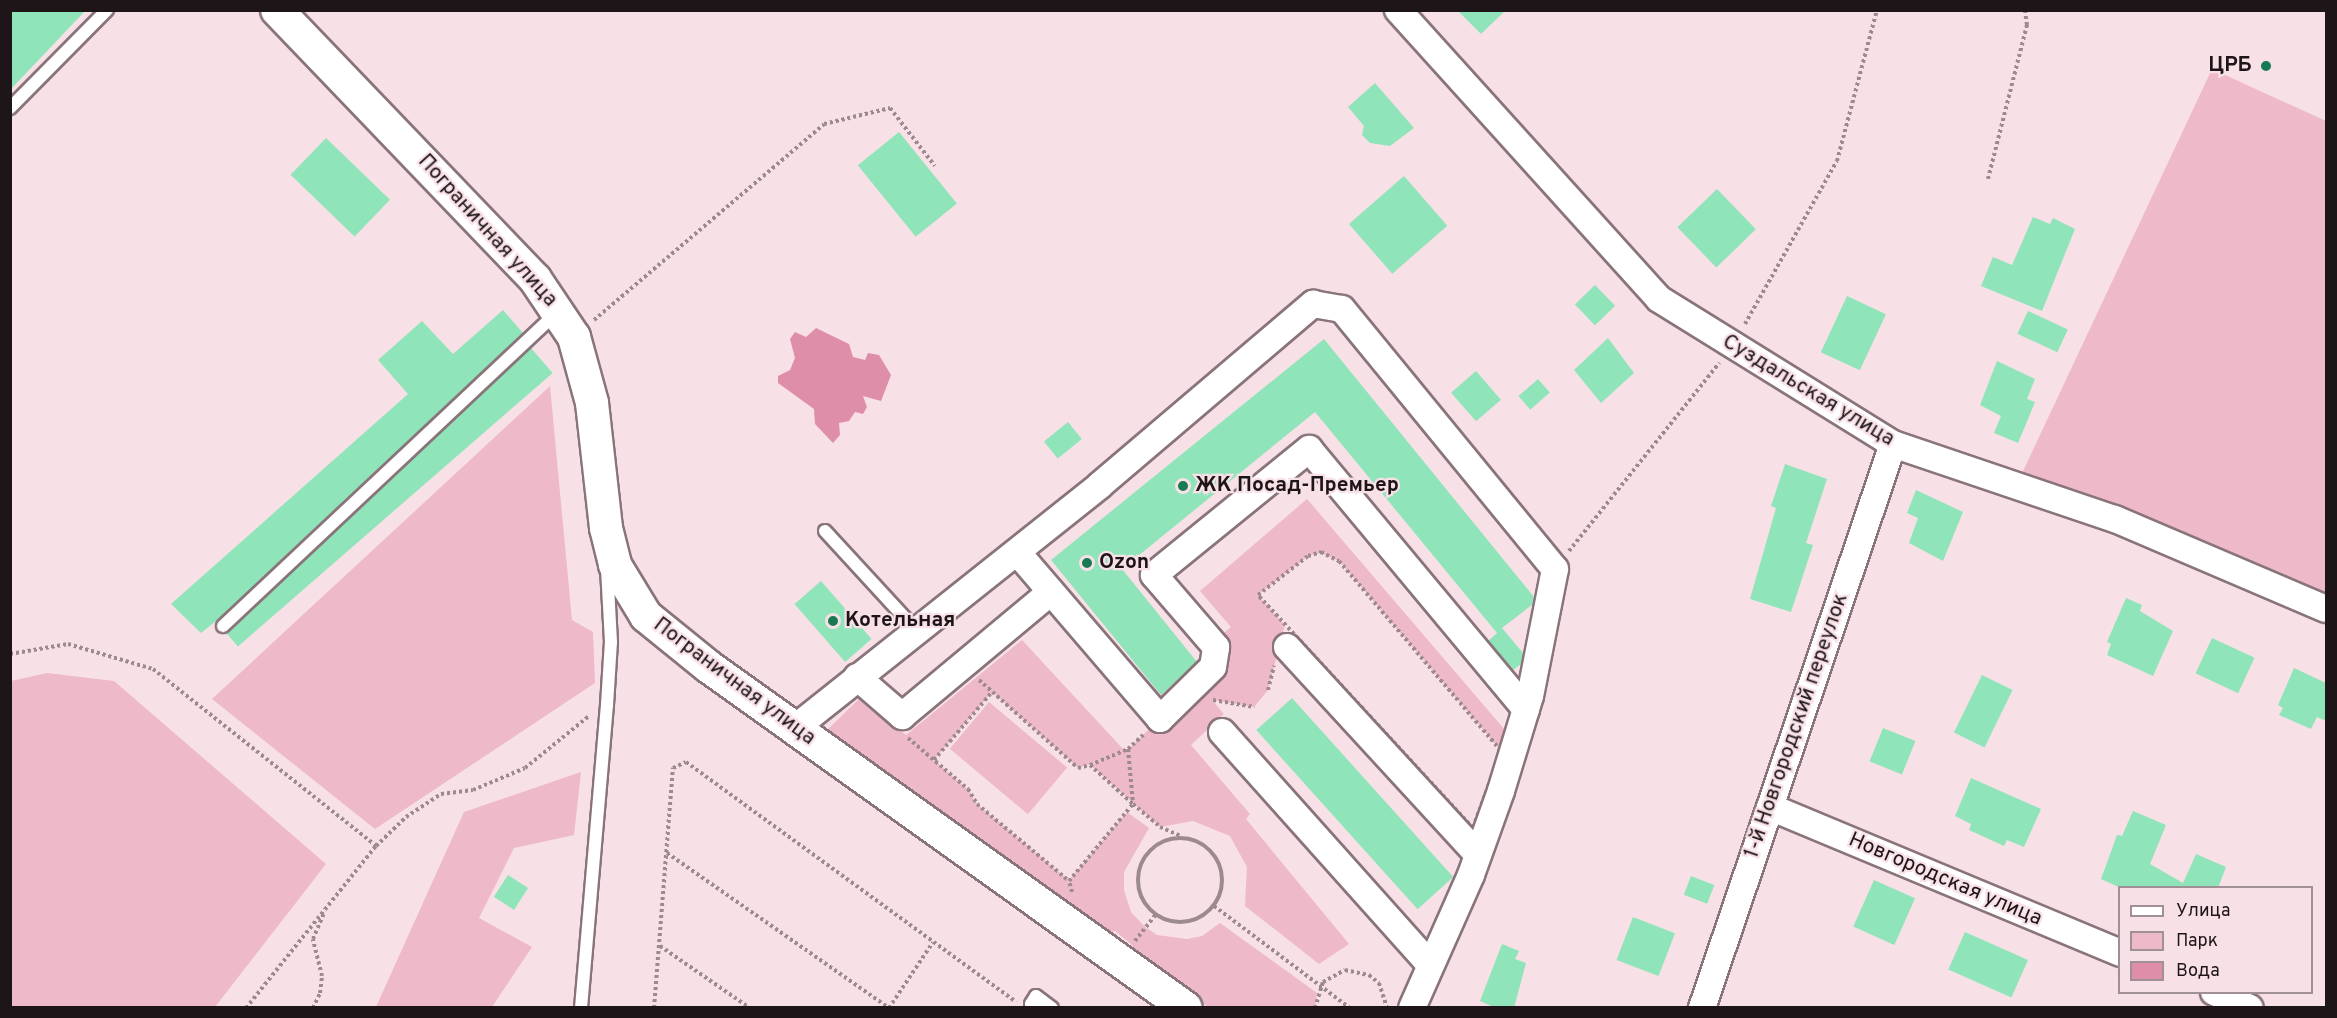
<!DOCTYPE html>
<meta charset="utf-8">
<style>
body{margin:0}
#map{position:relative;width:2337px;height:1018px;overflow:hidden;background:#f8e0e7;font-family:Overpass,sans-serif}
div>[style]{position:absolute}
.green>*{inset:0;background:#eeb9c9;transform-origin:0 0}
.water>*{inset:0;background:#de8ea8}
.building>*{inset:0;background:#90e4b9;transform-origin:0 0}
.path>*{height:4px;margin-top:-2px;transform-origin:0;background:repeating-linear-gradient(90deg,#9c8a8f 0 3px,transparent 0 6px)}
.path>.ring{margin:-2px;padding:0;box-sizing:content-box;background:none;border:4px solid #9c8a8f;border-radius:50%}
.roads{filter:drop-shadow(2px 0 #89747a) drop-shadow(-2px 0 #89747a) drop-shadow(0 2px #89747a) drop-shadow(0 -2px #89747a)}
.service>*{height:12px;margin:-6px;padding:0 6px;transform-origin:6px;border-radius:6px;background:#fff}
.minor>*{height:26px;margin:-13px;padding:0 13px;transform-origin:13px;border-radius:13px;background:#fff}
.tertiary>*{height:32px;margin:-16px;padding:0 16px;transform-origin:16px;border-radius:16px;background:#fff}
.dots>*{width:16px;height:16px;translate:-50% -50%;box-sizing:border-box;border:3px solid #f8e0e7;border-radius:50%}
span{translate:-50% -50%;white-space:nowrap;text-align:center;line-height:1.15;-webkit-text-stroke:4.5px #f8e0e7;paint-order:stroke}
.poi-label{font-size:21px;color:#1d1517;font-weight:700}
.right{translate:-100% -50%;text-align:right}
.left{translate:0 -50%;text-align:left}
.street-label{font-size:21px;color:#1d1517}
.frame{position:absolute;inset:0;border:12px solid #1d1517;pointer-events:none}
.legend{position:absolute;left:2118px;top:886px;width:195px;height:108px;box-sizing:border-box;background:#f8e0e7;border:2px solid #a08f94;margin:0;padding:8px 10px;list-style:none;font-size:18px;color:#1d1517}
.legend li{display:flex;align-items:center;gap:12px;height:30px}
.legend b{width:30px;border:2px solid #a08f94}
</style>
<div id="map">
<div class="green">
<div style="clip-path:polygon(2212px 69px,2326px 121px,2326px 609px,2016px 486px)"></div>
<div style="clip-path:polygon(550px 386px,572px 620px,593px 632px,595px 683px,375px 829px,212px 699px)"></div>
<div style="clip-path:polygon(1307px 499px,1505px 730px,1501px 751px,1339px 561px,1321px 553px,1308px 556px,1258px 595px,1285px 625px,1268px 690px,1254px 707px,1212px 700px,1224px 714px,1191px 745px,1250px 814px,1246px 819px,1349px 944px,1319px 964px,1245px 906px,1247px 867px,1230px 836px,1193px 821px,1160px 827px,1090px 765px,1104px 759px,1078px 768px,992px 692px,934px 760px,968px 789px,977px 804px,1069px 880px,1127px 812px,1149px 828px,1124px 872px,1124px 890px,1131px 912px,1145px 927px,1157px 935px,1187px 939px,1202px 936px,1220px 923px,1317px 993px,1315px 1008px,1208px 1007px,1135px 954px,1132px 945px,1115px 931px,1106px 933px,824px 733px,860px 698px,906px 735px,1022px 640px,1124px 750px,1128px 749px,1160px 719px,1219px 637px,1231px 627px,1200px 591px)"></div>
<div style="clip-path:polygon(47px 673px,114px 681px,326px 864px,215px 1007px,11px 1007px,11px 681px)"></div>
<div style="left:989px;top:702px;width:102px;height:61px;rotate:40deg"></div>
<div style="clip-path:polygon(581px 772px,574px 835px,514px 848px,479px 918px,532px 947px,492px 1007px,376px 1007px,464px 812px)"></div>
</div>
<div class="water">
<div style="clip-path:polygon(816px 328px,849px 344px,853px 357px,865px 360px,868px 353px,879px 355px,891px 375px,881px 401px,863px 396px,867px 407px,863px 414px,855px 412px,849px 421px,839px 423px,840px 435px,833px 443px,815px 424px,814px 409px,778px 383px,778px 376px,790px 370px,795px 358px,790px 339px,795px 332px,806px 337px)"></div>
</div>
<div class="building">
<div style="clip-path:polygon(10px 10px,86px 10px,10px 90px)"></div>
<div style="clip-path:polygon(1457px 10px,1506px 10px,1481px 34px)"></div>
<div style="clip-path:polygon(1375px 83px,1414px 128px,1390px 146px,1370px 143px,1362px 135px,1364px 126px,1348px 107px)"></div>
<div style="left:899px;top:132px;width:92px;height:53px;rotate:51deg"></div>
<div style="left:326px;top:138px;width:89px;height:51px;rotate:44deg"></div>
<div style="left:1404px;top:176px;width:66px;height:73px;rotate:49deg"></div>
<div style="left:1717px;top:189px;width:56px;height:55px;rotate:46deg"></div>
<div style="clip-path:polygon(2033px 217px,2050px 224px,2053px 218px,2075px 229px,2042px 311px,1981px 286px,1993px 257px,2012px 265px)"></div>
<div style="left:1595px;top:285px;width:29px;height:28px;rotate:46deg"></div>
<div style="left:1847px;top:296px;width:43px;height:62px;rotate:25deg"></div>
<div style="clip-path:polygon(503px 310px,523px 333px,216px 621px,201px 633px,171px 604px,408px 394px,378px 360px,422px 321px,453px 354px)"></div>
<div style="left:2028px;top:311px;width:44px;height:25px;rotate:25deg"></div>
<div style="clip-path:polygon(1608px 338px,1634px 373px,1601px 403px,1574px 370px)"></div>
<div style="clip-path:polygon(1324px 339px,1534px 597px,1533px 604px,1502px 628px,1523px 653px,1521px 664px,1513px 670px,1488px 641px,1497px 633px,1315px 412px,1122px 569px,1197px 662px,1161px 695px,1051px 560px)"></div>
<div style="left:531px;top:348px;width:33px;height:417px;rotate:49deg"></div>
<div style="clip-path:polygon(1997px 361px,2035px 379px,2027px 399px,2035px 402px,2018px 443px,1994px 433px,2001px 416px,1980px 405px)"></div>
<div style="left:1476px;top:371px;width:38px;height:33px;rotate:49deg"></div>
<div style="left:1538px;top:379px;width:18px;height:26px;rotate:49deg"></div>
<div style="left:1068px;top:422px;width:22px;height:31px;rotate:51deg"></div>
<div style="clip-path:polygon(1785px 464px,1827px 479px,1806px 543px,1813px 545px,1791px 612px,1750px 599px,1776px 508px,1771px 506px)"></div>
<div style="clip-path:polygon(1916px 490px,1963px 512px,1943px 561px,1909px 543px,1918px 518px,1907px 513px)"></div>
<div style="left:821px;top:581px;width:77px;height:35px;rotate:49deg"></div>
<div style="clip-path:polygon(2126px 598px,2142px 605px,2140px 611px,2173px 631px,2153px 676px,2107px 655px,2111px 644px,2107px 642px)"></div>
<div style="left:2212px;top:638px;width:47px;height:39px;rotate:25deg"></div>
<div style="clip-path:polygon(2294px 668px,2326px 683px,2326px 721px,2317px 717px,2311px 729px,2279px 715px,2283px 708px,2278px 705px)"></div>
<div style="left:1982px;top:675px;width:34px;height:64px;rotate:26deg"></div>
<div style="left:1292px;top:698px;width:241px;height:48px;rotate:48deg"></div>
<div style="left:1883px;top:728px;width:35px;height:36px;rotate:22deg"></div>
<div style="clip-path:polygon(1971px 778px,2041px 809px,2024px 847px,2007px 840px,2004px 846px,1969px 830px,1971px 824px,1955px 816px)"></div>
<div style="clip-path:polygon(2133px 811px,2166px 825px,2150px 864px,2183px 883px,2196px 854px,2226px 867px,2218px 888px,2121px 888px,2101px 879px,2117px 835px,2122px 836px)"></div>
<div style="left:508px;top:875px;width:24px;height:26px;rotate:33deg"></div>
<div style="left:1691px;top:876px;width:25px;height:20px;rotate:21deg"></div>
<div style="left:1874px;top:880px;width:45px;height:51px;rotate:24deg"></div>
<div style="left:1633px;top:917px;width:45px;height:46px;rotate:21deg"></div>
<div style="left:1965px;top:932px;width:69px;height:41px;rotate:24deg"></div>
<div style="clip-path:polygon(1502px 944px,1519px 951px,1515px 959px,1526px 963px,1514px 1008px,1496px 1008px,1480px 1001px)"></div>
</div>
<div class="path">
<div style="left:1988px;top:179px;width:159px;rotate:-75.8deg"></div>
<div style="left:2027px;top:25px;width:15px;rotate:-98deg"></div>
<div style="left:594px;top:320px;width:302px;rotate:-40.4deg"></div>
<div style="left:824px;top:124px;width:68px;rotate:-13.6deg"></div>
<div style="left:890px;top:108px;width:73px;rotate:52.2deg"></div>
<div style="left:1745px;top:324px;width:187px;rotate:-60.6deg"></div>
<div style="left:1837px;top:161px;width:156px;rotate:-75.2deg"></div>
<div style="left:1569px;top:551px;width:241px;rotate:-51.4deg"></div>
<div style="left:1321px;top:552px;width:20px;rotate:27deg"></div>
<div style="left:1339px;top:561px;width:250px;rotate:49.5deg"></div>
<div style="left:1501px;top:751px;width:82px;rotate:110deg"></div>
<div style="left:1473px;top:828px;width:317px;rotate:-132.7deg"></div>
<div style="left:1258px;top:595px;width:63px;rotate:-38deg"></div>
<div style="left:1308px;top:556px;width:14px;rotate:-17deg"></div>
<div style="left:10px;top:654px;width:59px;rotate:-9.8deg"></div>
<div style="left:68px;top:644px;width:89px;rotate:16.4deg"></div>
<div style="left:153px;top:669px;width:285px;rotate:38.4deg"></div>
<div style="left:979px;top:680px;width:132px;rotate:41.6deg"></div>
<div style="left:1078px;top:768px;width:12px;rotate:-14deg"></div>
<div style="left:1090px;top:765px;width:58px;rotate:42.2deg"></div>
<div style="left:1268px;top:690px;width:25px;rotate:-76deg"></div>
<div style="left:1213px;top:700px;width:42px;rotate:9.7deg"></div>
<div style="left:908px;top:738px;width:79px;rotate:40.4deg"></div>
<div style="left:968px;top:789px;width:17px;rotate:59deg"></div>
<div style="left:977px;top:804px;width:120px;rotate:39.9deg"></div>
<div style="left:1128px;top:749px;width:55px;rotate:84.8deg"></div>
<div style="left:934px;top:760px;width:89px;rotate:-49.5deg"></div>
<div style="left:1090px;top:765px;width:41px;rotate:-22.8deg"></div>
<div style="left:1128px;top:749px;width:21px;rotate:-43deg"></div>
<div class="ring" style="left:1138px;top:838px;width:80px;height:80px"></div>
<div style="left:667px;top:853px;width:271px;rotate:34.9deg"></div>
<div style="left:1072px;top:892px;width:11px;rotate:-105deg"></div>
<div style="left:1069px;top:881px;width:100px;rotate:-50.3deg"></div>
<div style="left:1133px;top:804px;width:35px;rotate:40deg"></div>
<div style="left:1160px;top:827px;width:23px;rotate:23deg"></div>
<div style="left:1214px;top:906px;width:170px;rotate:36.9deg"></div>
<div style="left:1135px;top:941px;width:34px;rotate:-52deg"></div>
<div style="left:660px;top:946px;width:109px;rotate:34.6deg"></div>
<div style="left:246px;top:1008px;width:208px;rotate:-51.3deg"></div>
<div style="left:376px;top:846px;width:42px;rotate:-44deg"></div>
<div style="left:406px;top:817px;width:42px;rotate:-33.3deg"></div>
<div style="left:441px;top:794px;width:32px;rotate:-7deg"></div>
<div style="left:473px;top:790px;width:56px;rotate:-22.9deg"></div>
<div style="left:525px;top:768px;width:82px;rotate:-39.1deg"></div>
<div style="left:313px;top:1008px;width:17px;rotate:-65deg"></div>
<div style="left:320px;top:993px;width:17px;rotate:-83deg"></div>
<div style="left:322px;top:976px;width:38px;rotate:-104deg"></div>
<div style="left:313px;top:939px;width:30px;rotate:-67deg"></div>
<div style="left:654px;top:1008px;width:241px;rotate:-85.5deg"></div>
<div style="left:673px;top:768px;width:14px;rotate:-25deg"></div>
<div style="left:686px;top:762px;width:408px;rotate:36deg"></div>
<div style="left:889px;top:1008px;width:79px;rotate:-56.3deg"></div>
<div style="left:1315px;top:1008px;width:27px;rotate:-73deg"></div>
<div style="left:1323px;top:982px;width:25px;rotate:-29deg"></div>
<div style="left:1345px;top:970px;width:25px;rotate:12deg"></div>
<div style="left:1369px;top:975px;width:13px;rotate:39deg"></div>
<div style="left:1379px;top:983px;width:25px;rotate:72deg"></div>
</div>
<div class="roads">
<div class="service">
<div style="left:10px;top:108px;width:138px;rotate:-45.3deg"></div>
<div style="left:825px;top:531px;width:134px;rotate:47.4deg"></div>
<div style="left:223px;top:626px;width:458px;rotate:-43.2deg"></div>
<div style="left:581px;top:1008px;width:304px;rotate:-85.1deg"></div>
<div style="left:607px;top:705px;width:63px;rotate:-86.4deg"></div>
<div style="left:611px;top:642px;width:73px;rotate:-93.1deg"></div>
<div style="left:1037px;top:1008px;width:7px;rotate:-146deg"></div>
<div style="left:1031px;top:1004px;width:9px;rotate:-58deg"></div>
<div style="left:1036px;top:996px;width:20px;rotate:37deg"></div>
</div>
<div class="minor">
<div style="left:1398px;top:10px;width:389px;rotate:47.9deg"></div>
<div style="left:1659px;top:299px;width:275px;rotate:31.8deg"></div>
<div style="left:1893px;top:444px;width:234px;rotate:18.7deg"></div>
<div style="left:2115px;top:519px;width:229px;rotate:23.1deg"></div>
<div style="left:1017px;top:552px;width:220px;rotate:49.4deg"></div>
<div style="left:1160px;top:719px;width:74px;rotate:-44.5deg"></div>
<div style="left:1213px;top:667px;width:20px;rotate:-81deg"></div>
<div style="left:1216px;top:647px;width:95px;rotate:-130.7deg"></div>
<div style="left:1154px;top:575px;width:200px;rotate:-39.1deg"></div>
<div style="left:1309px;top:449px;width:339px;rotate:50.2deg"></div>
<div style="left:1287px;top:647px;width:282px;rotate:47.4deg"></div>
<div style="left:857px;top:677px;width:60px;rotate:40.9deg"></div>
<div style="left:902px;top:716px;width:194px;rotate:-39.8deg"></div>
<div style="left:795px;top:728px;width:390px;rotate:-38.5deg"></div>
<div style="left:1100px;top:485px;width:280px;rotate:-40.4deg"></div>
<div style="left:1313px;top:304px;width:29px;rotate:10deg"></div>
<div style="left:1342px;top:309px;width:336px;rotate:50.7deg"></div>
<div style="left:1555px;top:569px;width:129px;rotate:101.1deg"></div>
<div style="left:1530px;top:696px;width:99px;rotate:107deg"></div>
<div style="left:1501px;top:791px;width:89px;rotate:109.7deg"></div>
<div style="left:1471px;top:875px;width:145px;rotate:113.9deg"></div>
<div style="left:1222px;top:732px;width:312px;rotate:48.2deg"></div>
<div style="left:1770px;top:807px;width:379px;rotate:22.6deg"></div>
<div style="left:2214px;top:992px;width:39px;rotate:24deg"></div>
<div style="left:1702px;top:1008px;width:595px;rotate:-71.29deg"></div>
</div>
<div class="tertiary">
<div style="left:277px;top:10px;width:373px;rotate:46.2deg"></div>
<div style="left:535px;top:279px;width:70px;rotate:56.1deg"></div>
<div style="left:574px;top:337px;width:68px;rotate:74.7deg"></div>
<div style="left:592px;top:403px;width:126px;rotate:83.6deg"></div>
<div style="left:606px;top:528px;width:38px;rotate:76deg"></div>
<div style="left:615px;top:565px;width:60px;rotate:58.7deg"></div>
<div style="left:646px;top:616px;width:81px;rotate:39deg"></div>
<div style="left:709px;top:667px;width:586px;rotate:35.56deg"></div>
</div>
</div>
<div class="dots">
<div style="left:2266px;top:66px;background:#177a53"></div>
<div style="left:1183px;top:486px;background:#177a53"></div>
<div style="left:1087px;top:563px;background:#177a53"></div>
<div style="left:833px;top:621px;background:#177a53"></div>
</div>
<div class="poi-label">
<span class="right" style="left:2252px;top:66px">ЦРБ</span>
<span class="left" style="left:1195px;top:486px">ЖК Посад-Премьер</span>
<span class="left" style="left:1099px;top:563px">Ozon</span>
<span class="left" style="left:845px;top:621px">Котельная</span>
</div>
<div class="street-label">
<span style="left:487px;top:231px;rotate:48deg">Пограничная улица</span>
<span style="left:1808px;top:391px;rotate:31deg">Суздальская улица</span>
<span style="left:734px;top:682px;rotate:37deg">Пограничная улица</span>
<span style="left:1797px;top:726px;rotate:-71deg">1-й Новгородский переулок</span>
<span style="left:1945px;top:880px;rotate:23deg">Новгородская улица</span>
</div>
<div class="frame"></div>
<ul class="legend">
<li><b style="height:8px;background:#fff"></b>Улица</li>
<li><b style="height:16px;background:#eeb9c9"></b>Парк</li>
<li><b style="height:16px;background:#de8ea8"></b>Вода</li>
</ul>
</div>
